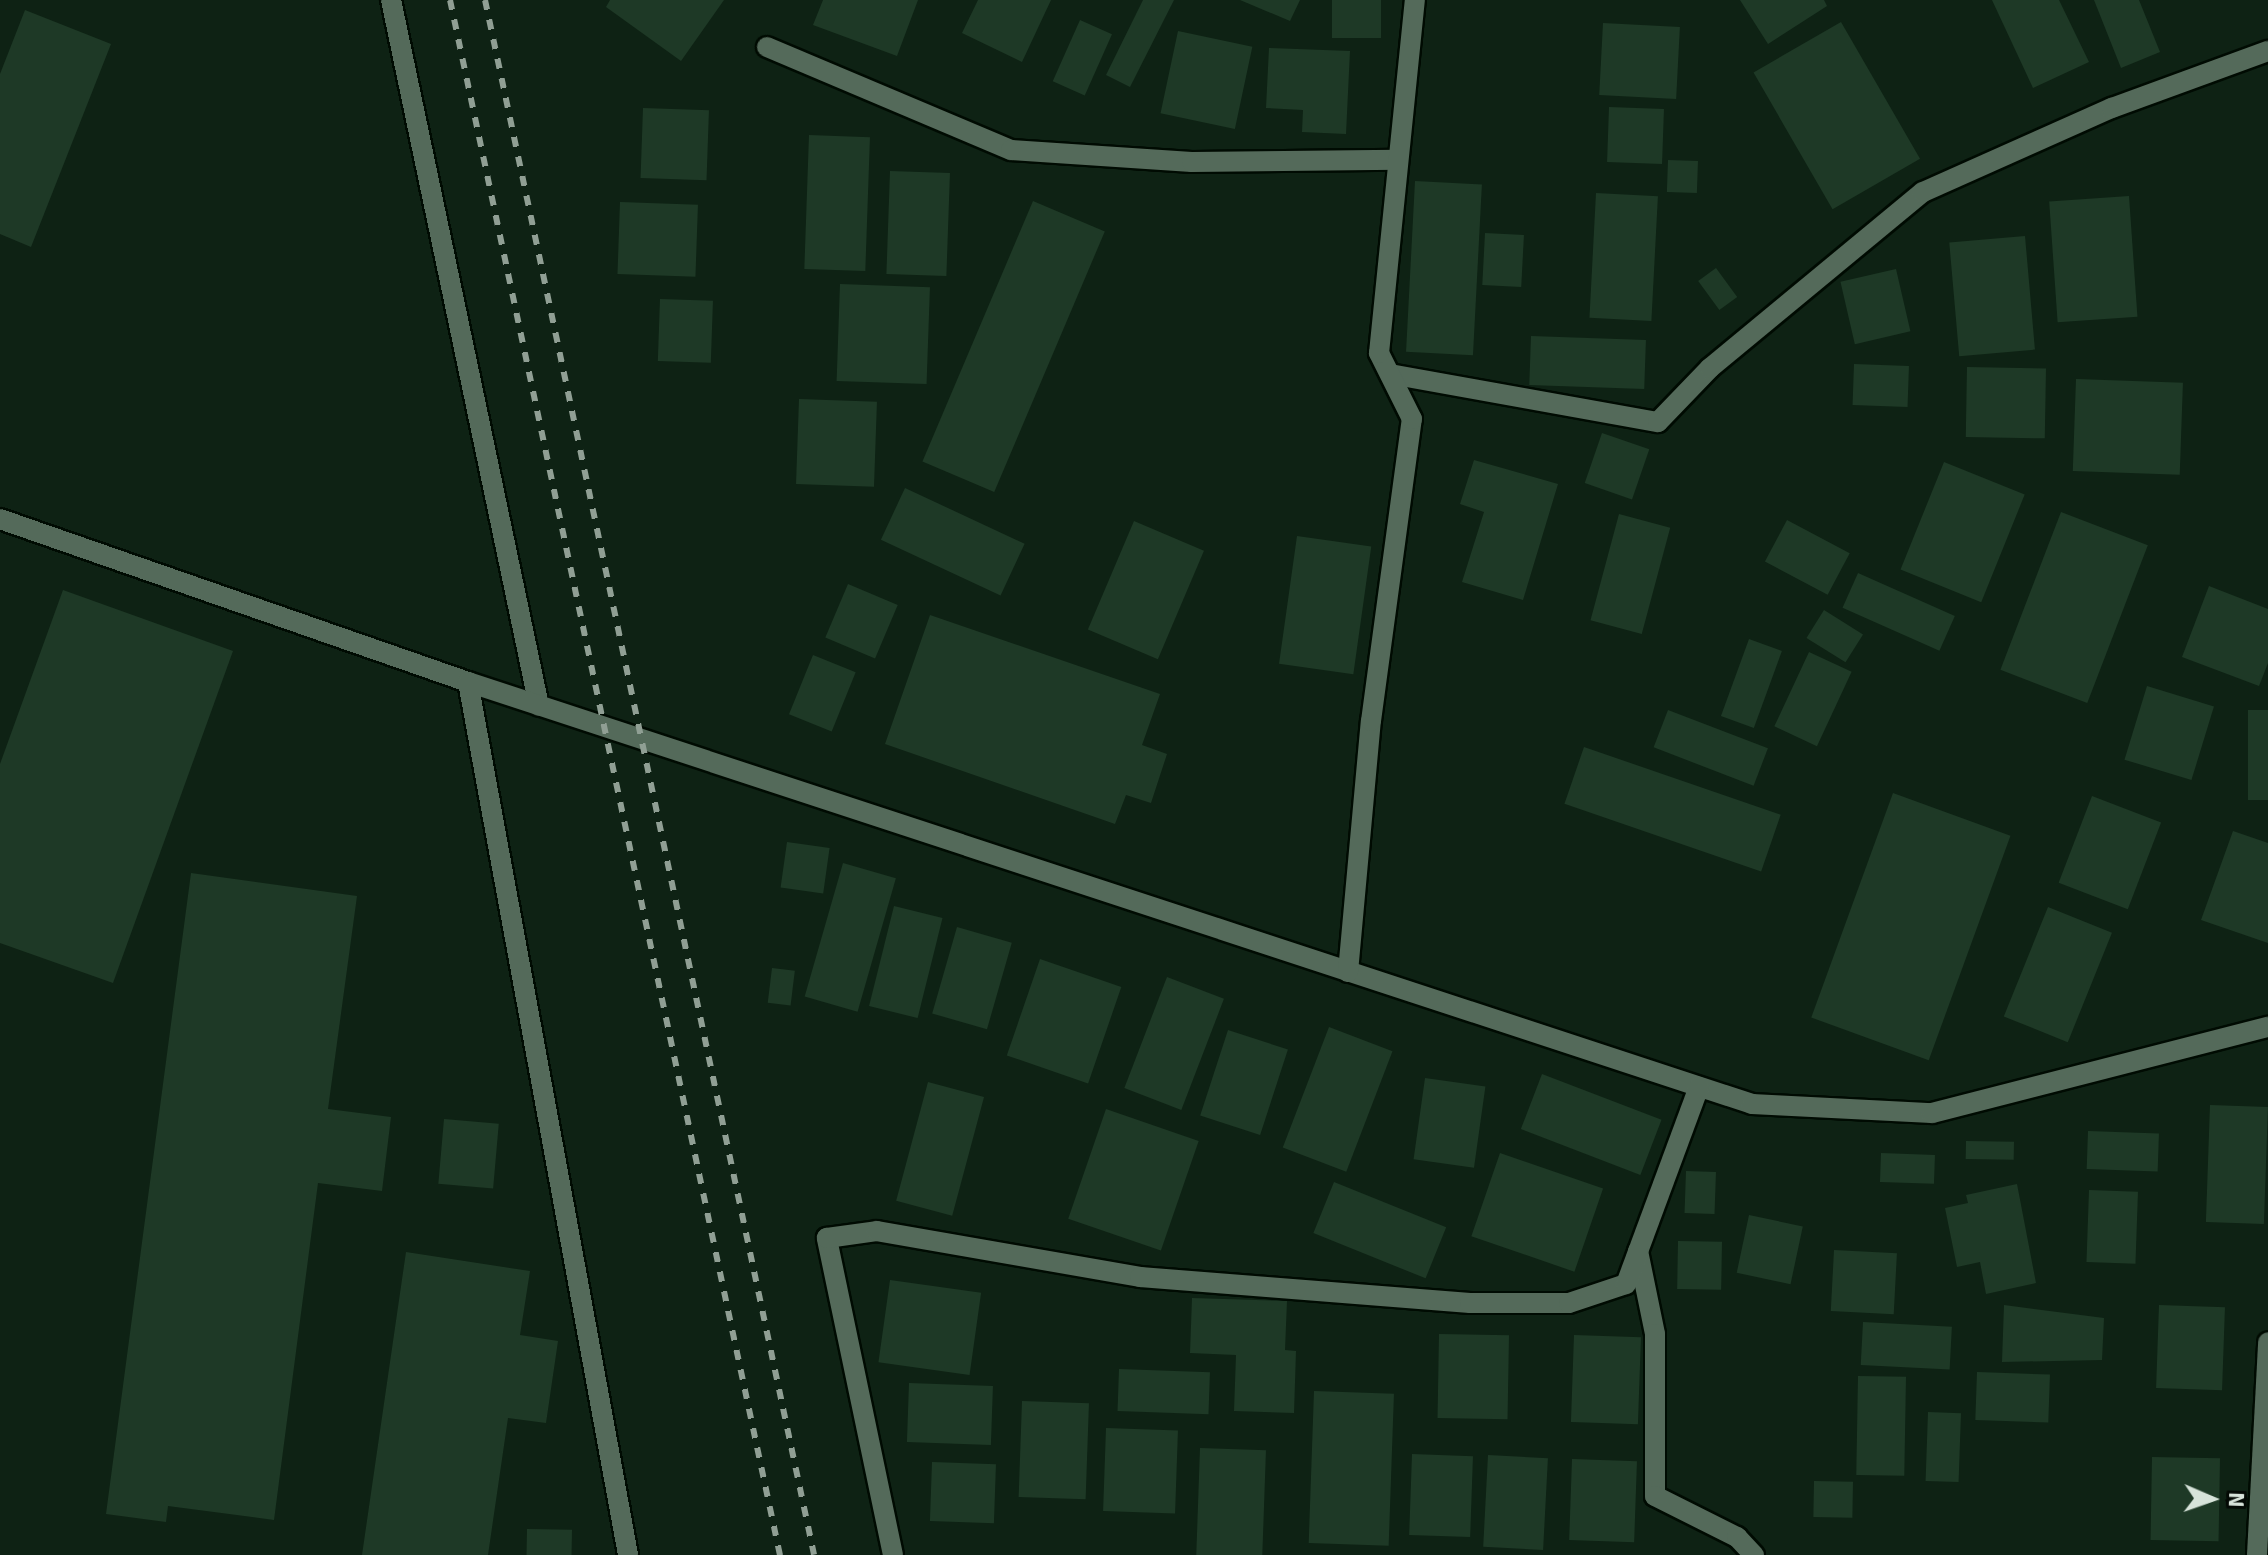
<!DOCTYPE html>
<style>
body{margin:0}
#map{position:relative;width:2268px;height:1555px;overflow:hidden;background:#0e2214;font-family:Signika,sans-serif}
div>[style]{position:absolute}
.building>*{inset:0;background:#1e3926;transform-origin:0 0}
.roads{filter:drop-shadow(2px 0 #000b02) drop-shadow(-2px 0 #000b02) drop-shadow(0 2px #000b02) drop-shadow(0 -2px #000b02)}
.minor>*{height:20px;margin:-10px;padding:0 10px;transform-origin:10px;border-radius:10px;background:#546a5a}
.rail>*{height:6px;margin-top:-3px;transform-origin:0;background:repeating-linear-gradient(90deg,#909f94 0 10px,transparent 0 20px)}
span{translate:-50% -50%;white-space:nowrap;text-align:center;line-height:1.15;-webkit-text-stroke:6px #030904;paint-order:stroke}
.north{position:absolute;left:2172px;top:1459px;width:80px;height:80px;-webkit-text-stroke:6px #030904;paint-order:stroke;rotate:92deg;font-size:22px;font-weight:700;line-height:32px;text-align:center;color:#d7e3da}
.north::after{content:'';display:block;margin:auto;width:28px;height:36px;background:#d7e3da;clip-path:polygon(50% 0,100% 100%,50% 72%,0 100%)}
</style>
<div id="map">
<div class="building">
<div style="clip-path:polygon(610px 0,724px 0,681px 61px,606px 7px)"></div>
<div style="clip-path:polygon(823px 0,918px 0,897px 56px,813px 25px)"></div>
<div style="clip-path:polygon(978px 0,1051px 0,1022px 62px,962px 33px)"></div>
<div style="clip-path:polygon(1143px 0,1174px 0,1130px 87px,1106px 75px)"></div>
<div style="clip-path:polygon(1240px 0,1300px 0,1290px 21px)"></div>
<div style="left:1332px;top:0;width:49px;height:38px"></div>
<div style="clip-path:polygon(1740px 0,1824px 0,1827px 6px,1768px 44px)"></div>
<div style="clip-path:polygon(1992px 0,2059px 0,2089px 62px,2033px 88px)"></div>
<div style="clip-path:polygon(2094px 0,2139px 0,2160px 52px,2121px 68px)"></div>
<div style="clip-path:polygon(25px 10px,111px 44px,31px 247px,0 234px,0 74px)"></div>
<div style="left:1080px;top:20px;width:35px;height:67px;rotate:24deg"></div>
<div style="left:1841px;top:22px;width:158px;height:101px;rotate:60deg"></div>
<div style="left:1603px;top:23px;width:77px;height:72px;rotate:3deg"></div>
<div style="left:1178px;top:31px;width:76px;height:84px;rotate:12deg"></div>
<div style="clip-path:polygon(1269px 48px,1350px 51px,1346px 134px,1302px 132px,1303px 110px,1266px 108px)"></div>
<div style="left:1609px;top:107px;width:55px;height:55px;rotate:2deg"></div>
<div style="left:643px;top:108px;width:66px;height:70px;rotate:2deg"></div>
<div style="left:809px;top:135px;width:61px;height:134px;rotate:2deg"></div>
<div style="left:1668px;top:160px;width:30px;height:32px;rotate:2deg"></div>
<div style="left:890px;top:171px;width:60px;height:103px;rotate:2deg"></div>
<div style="left:1415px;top:181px;width:67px;height:171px;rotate:3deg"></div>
<div style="left:1596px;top:193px;width:62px;height:125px;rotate:3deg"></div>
<div style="left:2129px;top:196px;width:121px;height:80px;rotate:86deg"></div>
<div style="left:1033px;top:201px;width:78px;height:283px;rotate:23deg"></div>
<div style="left:620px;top:202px;width:78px;height:72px;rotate:2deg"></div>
<div style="left:1485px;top:233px;width:39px;height:52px;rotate:3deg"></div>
<div style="left:2025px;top:236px;width:114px;height:76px;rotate:85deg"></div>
<div style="left:1716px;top:268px;width:36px;height:22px;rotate:54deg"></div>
<div style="left:1896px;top:269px;width:64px;height:57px;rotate:77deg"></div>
<div style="left:840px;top:284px;width:90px;height:97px;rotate:2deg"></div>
<div style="left:660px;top:299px;width:53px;height:62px;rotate:2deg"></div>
<div style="left:1531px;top:336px;width:115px;height:49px;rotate:2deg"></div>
<div style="left:1854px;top:364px;width:55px;height:41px;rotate:2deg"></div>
<div style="left:1967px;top:367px;width:79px;height:70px;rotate:1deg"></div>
<div style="left:2076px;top:379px;width:107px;height:92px;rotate:2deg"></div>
<div style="left:799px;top:399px;width:78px;height:85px;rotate:2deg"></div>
<div style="left:1602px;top:433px;width:50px;height:53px;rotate:19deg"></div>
<div style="clip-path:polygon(1474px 460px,1558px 484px,1523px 600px,1462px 582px,1484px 512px,1460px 504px)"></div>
<div style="left:1944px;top:462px;width:87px;height:116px;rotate:22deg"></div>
<div style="left:905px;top:488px;width:132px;height:57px;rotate:25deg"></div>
<div style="left:2061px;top:512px;width:93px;height:169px;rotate:21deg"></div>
<div style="left:1619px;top:514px;width:53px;height:110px;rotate:15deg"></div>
<div style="left:1787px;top:520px;width:71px;height:47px;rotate:28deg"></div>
<div style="left:1134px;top:521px;width:76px;height:118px;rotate:23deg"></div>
<div style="left:1297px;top:536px;width:75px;height:129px;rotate:8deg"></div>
<div style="left:1858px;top:573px;width:106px;height:38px;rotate:24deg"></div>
<div style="left:848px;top:584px;width:54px;height:58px;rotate:23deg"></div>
<div style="clip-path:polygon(2209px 586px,2268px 609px,2268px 663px,2259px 686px,2182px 657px)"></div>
<div style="clip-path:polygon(63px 590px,233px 651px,113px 983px,0 943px,0 764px)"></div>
<div style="left:1824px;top:610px;width:46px;height:33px;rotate:32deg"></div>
<div style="clip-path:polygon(930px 615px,1160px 694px,1142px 745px,1167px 754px,1151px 803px,1126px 795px,1115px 824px,885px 744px)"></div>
<div style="left:1749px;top:639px;width:35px;height:82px;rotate:20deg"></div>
<div style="left:1809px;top:652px;width:47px;height:82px;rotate:25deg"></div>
<div style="left:813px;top:655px;width:46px;height:64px;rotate:22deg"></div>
<div style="left:2147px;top:686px;width:70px;height:77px;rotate:17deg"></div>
<div style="left:1668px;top:710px;width:107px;height:40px;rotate:21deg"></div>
<div style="left:2248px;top:710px;width:20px;height:90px"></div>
<div style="left:1584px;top:747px;width:208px;height:60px;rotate:19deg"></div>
<div style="left:1893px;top:793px;width:125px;height:239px;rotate:20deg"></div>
<div style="left:2092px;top:796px;width:74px;height:93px;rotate:21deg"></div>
<div style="clip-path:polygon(2233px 831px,2268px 843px,2268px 943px,2201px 920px)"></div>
<div style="left:787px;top:842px;width:43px;height:46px;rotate:8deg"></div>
<div style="left:843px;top:863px;width:55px;height:139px;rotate:16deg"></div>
<div style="clip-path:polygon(191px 873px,357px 896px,328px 1109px,391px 1117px,382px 1191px,318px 1183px,274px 1520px,168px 1506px,166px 1522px,106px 1514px)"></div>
<div style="left:894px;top:906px;width:50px;height:103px;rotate:14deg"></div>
<div style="left:2048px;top:907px;width:69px;height:118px;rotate:22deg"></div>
<div style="left:957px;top:927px;width:57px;height:90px;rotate:16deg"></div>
<div style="left:1040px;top:959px;width:86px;height:102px;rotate:19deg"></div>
<div style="left:772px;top:968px;width:23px;height:35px;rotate:7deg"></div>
<div style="left:1167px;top:977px;width:61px;height:119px;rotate:21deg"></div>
<div style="left:1329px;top:1027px;width:68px;height:129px;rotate:21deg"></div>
<div style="left:1228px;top:1030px;width:63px;height:90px;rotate:18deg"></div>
<div style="left:1542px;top:1074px;width:128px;height:59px;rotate:21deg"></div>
<div style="left:1425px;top:1078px;width:61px;height:82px;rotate:8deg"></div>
<div style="left:928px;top:1082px;width:58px;height:123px;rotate:15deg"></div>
<div style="left:2210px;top:1105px;width:58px;height:117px;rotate:2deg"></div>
<div style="left:1106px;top:1109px;width:98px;height:116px;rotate:19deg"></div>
<div style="left:444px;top:1119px;width:55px;height:65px;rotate:5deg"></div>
<div style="left:2088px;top:1131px;width:71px;height:38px;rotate:2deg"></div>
<div style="left:1966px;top:1141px;width:48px;height:18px;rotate:1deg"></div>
<div style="left:1500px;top:1153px;width:109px;height:88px;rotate:19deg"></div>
<div style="left:1881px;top:1153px;width:54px;height:29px;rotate:2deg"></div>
<div style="left:1686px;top:1171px;width:30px;height:42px;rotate:2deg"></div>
<div style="left:1334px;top:1182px;width:121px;height:55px;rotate:22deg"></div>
<div style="clip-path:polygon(2017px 1184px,2036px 1283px,1986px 1294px,1980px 1262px,1957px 1267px,1945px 1208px,1968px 1203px,1966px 1195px)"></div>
<div style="left:2089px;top:1190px;width:49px;height:72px;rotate:2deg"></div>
<div style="left:1749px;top:1215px;width:55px;height:59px;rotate:12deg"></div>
<div style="left:1678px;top:1241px;width:44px;height:48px;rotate:1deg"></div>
<div style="left:1834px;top:1250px;width:63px;height:61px;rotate:3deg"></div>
<div style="clip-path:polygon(406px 1252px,530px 1271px,520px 1335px,558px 1341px,546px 1423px,508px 1418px,488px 1555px,362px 1555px)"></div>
<div style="left:890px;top:1280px;width:92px;height:83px;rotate:8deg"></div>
<div style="clip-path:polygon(1192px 1298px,1287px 1301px,1285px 1350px,1296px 1351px,1294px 1413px,1234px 1411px,1236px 1355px,1190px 1353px)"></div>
<div style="clip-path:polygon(2004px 1305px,2104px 1318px,2102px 1360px,2002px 1362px)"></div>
<div style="left:2159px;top:1305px;width:66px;height:83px;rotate:2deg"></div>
<div style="left:1863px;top:1322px;width:89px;height:43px;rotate:3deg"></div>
<div style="left:1439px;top:1334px;width:70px;height:84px;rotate:1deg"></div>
<div style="left:1574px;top:1335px;width:67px;height:87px;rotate:2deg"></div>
<div style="left:1119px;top:1369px;width:91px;height:42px;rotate:2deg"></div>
<div style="left:1977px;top:1372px;width:73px;height:48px;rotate:2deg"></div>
<div style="left:1858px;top:1376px;width:48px;height:99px;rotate:1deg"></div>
<div style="left:909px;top:1383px;width:84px;height:59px;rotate:2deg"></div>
<div style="left:1314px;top:1391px;width:80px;height:152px;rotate:2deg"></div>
<div style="left:1022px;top:1401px;width:67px;height:96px;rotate:2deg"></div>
<div style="left:1928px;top:1412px;width:33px;height:69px;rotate:2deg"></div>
<div style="left:1106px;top:1428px;width:72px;height:83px;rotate:2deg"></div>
<div style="left:1200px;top:1448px;width:66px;height:107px;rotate:2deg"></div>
<div style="left:1412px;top:1454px;width:61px;height:81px;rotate:2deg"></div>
<div style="left:1488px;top:1455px;width:60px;height:92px;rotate:3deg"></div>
<div style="left:2152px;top:1457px;width:68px;height:83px;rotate:1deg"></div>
<div style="left:1572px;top:1459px;width:65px;height:81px;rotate:2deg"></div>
<div style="left:932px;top:1462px;width:64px;height:59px;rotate:2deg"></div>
<div style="left:1814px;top:1481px;width:39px;height:36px;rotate:1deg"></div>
<div style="left:527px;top:1529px;width:45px;height:26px;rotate:1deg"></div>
</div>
<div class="roads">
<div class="minor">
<div style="left:391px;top:0;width:721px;rotate:78.16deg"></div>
<div style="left:767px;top:47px;width:265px;rotate:22.9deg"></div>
<div style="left:1011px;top:150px;width:181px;rotate:3.8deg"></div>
<div style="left:1192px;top:162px;width:206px;rotate:-0.6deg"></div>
<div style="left:1390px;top:374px;width:272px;rotate:10.2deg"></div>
<div style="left:1658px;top:422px;width:75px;rotate:-46.1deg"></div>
<div style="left:1710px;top:368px;width:276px;rotate:-39.6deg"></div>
<div style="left:1923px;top:192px;width:207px;rotate:-24deg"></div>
<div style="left:2112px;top:108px;width:166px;rotate:-20.1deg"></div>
<div style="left:0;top:519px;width:496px;rotate:19.2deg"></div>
<div style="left:468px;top:682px;width:1352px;rotate:18.19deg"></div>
<div style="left:1752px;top:1104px;width:180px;rotate:2.9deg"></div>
<div style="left:1932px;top:1113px;width:347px;rotate:-14.4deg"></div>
<div style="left:468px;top:682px;width:888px;rotate:79.61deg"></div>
<div style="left:1348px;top:972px;width:252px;rotate:-84.8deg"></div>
<div style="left:1371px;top:721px;width:305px;rotate:-82.3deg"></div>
<div style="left:1412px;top:419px;width:74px;rotate:-116.6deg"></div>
<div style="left:1379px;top:353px;width:355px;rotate:-84.2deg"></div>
<div style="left:1638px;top:1251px;width:85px;rotate:78.4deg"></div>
<div style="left:1655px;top:1334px;width:162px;rotate:90deg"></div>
<div style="left:1655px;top:1496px;width:92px;rotate:26.6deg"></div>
<div style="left:1737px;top:1537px;width:25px;rotate:47deg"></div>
<div style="left:893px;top:1555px;width:324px;rotate:-101.8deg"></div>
<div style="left:827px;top:1238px;width:50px;rotate:-8deg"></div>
<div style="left:877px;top:1231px;width:267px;rotate:9.9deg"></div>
<div style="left:1140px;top:1277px;width:331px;rotate:4.5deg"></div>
<div style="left:1470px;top:1303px;width:99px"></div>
<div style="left:1569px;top:1303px;width:60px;rotate:-18.4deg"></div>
<div style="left:1626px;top:1284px;width:210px;rotate:-69.7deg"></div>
<div style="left:2257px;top:1555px;width:213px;rotate:-87deg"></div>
</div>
</div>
<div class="rail">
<div style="left:450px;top:0;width:1590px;rotate:78.02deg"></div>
<div style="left:485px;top:0;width:1589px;rotate:78.05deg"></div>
</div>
<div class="north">N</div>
</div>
